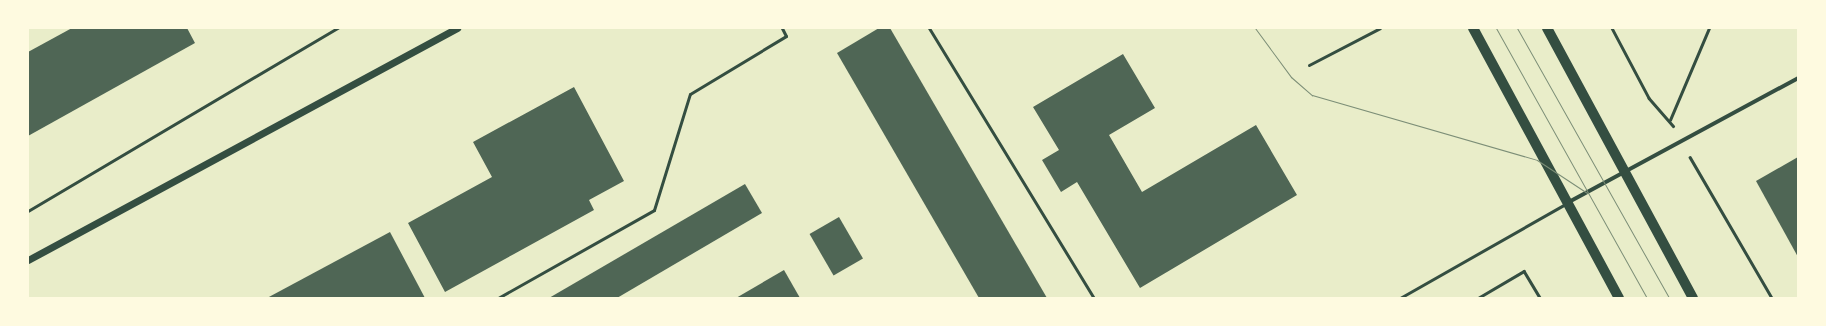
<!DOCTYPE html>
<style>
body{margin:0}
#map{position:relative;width:1826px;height:326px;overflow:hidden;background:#e9edc9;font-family:"Nunito Sans",sans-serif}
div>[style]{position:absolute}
.building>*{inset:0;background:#4f6655;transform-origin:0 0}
.path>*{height:2.5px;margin:-1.25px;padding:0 1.25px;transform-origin:1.25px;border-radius:1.25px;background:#344e41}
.service>*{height:3px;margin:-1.5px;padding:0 1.5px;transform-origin:1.5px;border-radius:1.5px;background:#344e41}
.minor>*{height:4px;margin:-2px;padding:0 2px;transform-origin:2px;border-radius:2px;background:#344e41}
.tertiary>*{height:7px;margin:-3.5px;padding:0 3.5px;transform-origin:3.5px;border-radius:3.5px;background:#344e41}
.primary>*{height:10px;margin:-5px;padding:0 5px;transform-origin:5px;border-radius:5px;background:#344e41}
.tram>*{height:1px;margin:-0.5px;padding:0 0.5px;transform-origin:0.5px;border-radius:0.5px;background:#7c8e77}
span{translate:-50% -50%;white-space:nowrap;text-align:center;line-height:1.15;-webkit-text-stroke:3px #fefae0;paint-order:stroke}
.frame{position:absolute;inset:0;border:29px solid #fefae0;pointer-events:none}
</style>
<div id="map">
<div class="building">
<div style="clip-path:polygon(72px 28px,187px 28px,195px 43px,28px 136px,28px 52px)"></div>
<div style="clip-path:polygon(879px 28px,890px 28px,1047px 298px,979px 298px,837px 53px)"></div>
<div style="clip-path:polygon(1123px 54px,1155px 108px,1109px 135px,1142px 192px,1256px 125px,1297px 195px,1140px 288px,1077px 182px,1061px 192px,1042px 160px,1059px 150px,1033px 107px)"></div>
<div style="clip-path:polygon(574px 87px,624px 181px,589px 200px,594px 210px,445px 292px,408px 223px,492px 177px,473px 142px)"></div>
<div style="clip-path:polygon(1798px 157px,1798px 257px,1756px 181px)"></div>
<div style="clip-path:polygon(745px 184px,762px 213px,617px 298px,549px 298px)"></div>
<div style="left:839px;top:217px;width:48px;height:34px;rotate:60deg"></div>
<div style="clip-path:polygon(390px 232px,425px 298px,267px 298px)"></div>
<div style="clip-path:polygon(784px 270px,800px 298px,736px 298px)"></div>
</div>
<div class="path">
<div style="left:1612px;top:28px;width:79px;rotate:62.1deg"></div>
<div style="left:1649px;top:98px;width:37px;rotate:49deg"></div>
<div style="left:1670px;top:120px;width:100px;rotate:-67deg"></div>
<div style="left:1690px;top:157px;width:163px;rotate:59.8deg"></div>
<div style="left:28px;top:211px;width:360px;rotate:-30.6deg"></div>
<div style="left:1478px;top:298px;width:53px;rotate:-30.4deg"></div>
<div style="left:1524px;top:271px;width:31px;rotate:59deg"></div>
</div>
<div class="service">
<div style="left:929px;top:28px;width:316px;rotate:58.6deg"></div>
<div style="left:1309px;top:65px;width:80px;rotate:-27.5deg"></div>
<div style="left:498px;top:298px;width:179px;rotate:-29.4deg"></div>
<div style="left:654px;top:210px;width:121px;rotate:-72.8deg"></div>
<div style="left:690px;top:94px;width:112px;rotate:-31.1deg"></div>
<div style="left:786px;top:36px;width:9px;rotate:-117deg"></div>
<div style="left:1400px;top:298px;width:192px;rotate:-29.6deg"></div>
</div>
<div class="minor">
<div style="left:1567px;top:203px;width:263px;rotate:-28.4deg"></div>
</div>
<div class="tertiary">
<div style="left:28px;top:260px;width:488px;rotate:-28.4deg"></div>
</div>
<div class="primary">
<div style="left:1473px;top:28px;width:307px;rotate:61.6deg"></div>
<div style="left:1547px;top:28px;width:307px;rotate:61.6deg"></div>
</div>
<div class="tram">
<div style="left:1255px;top:28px;width:61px;rotate:53.7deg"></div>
<div style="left:1291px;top:77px;width:28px;rotate:41deg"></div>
<div style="left:1312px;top:95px;width:234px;rotate:16.1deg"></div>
<div style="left:1537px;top:160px;width:60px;rotate:33.4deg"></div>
<div style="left:1496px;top:28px;width:309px;rotate:60.8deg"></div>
<div style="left:1517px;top:28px;width:310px;rotate:60.6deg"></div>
</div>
<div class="frame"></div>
</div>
